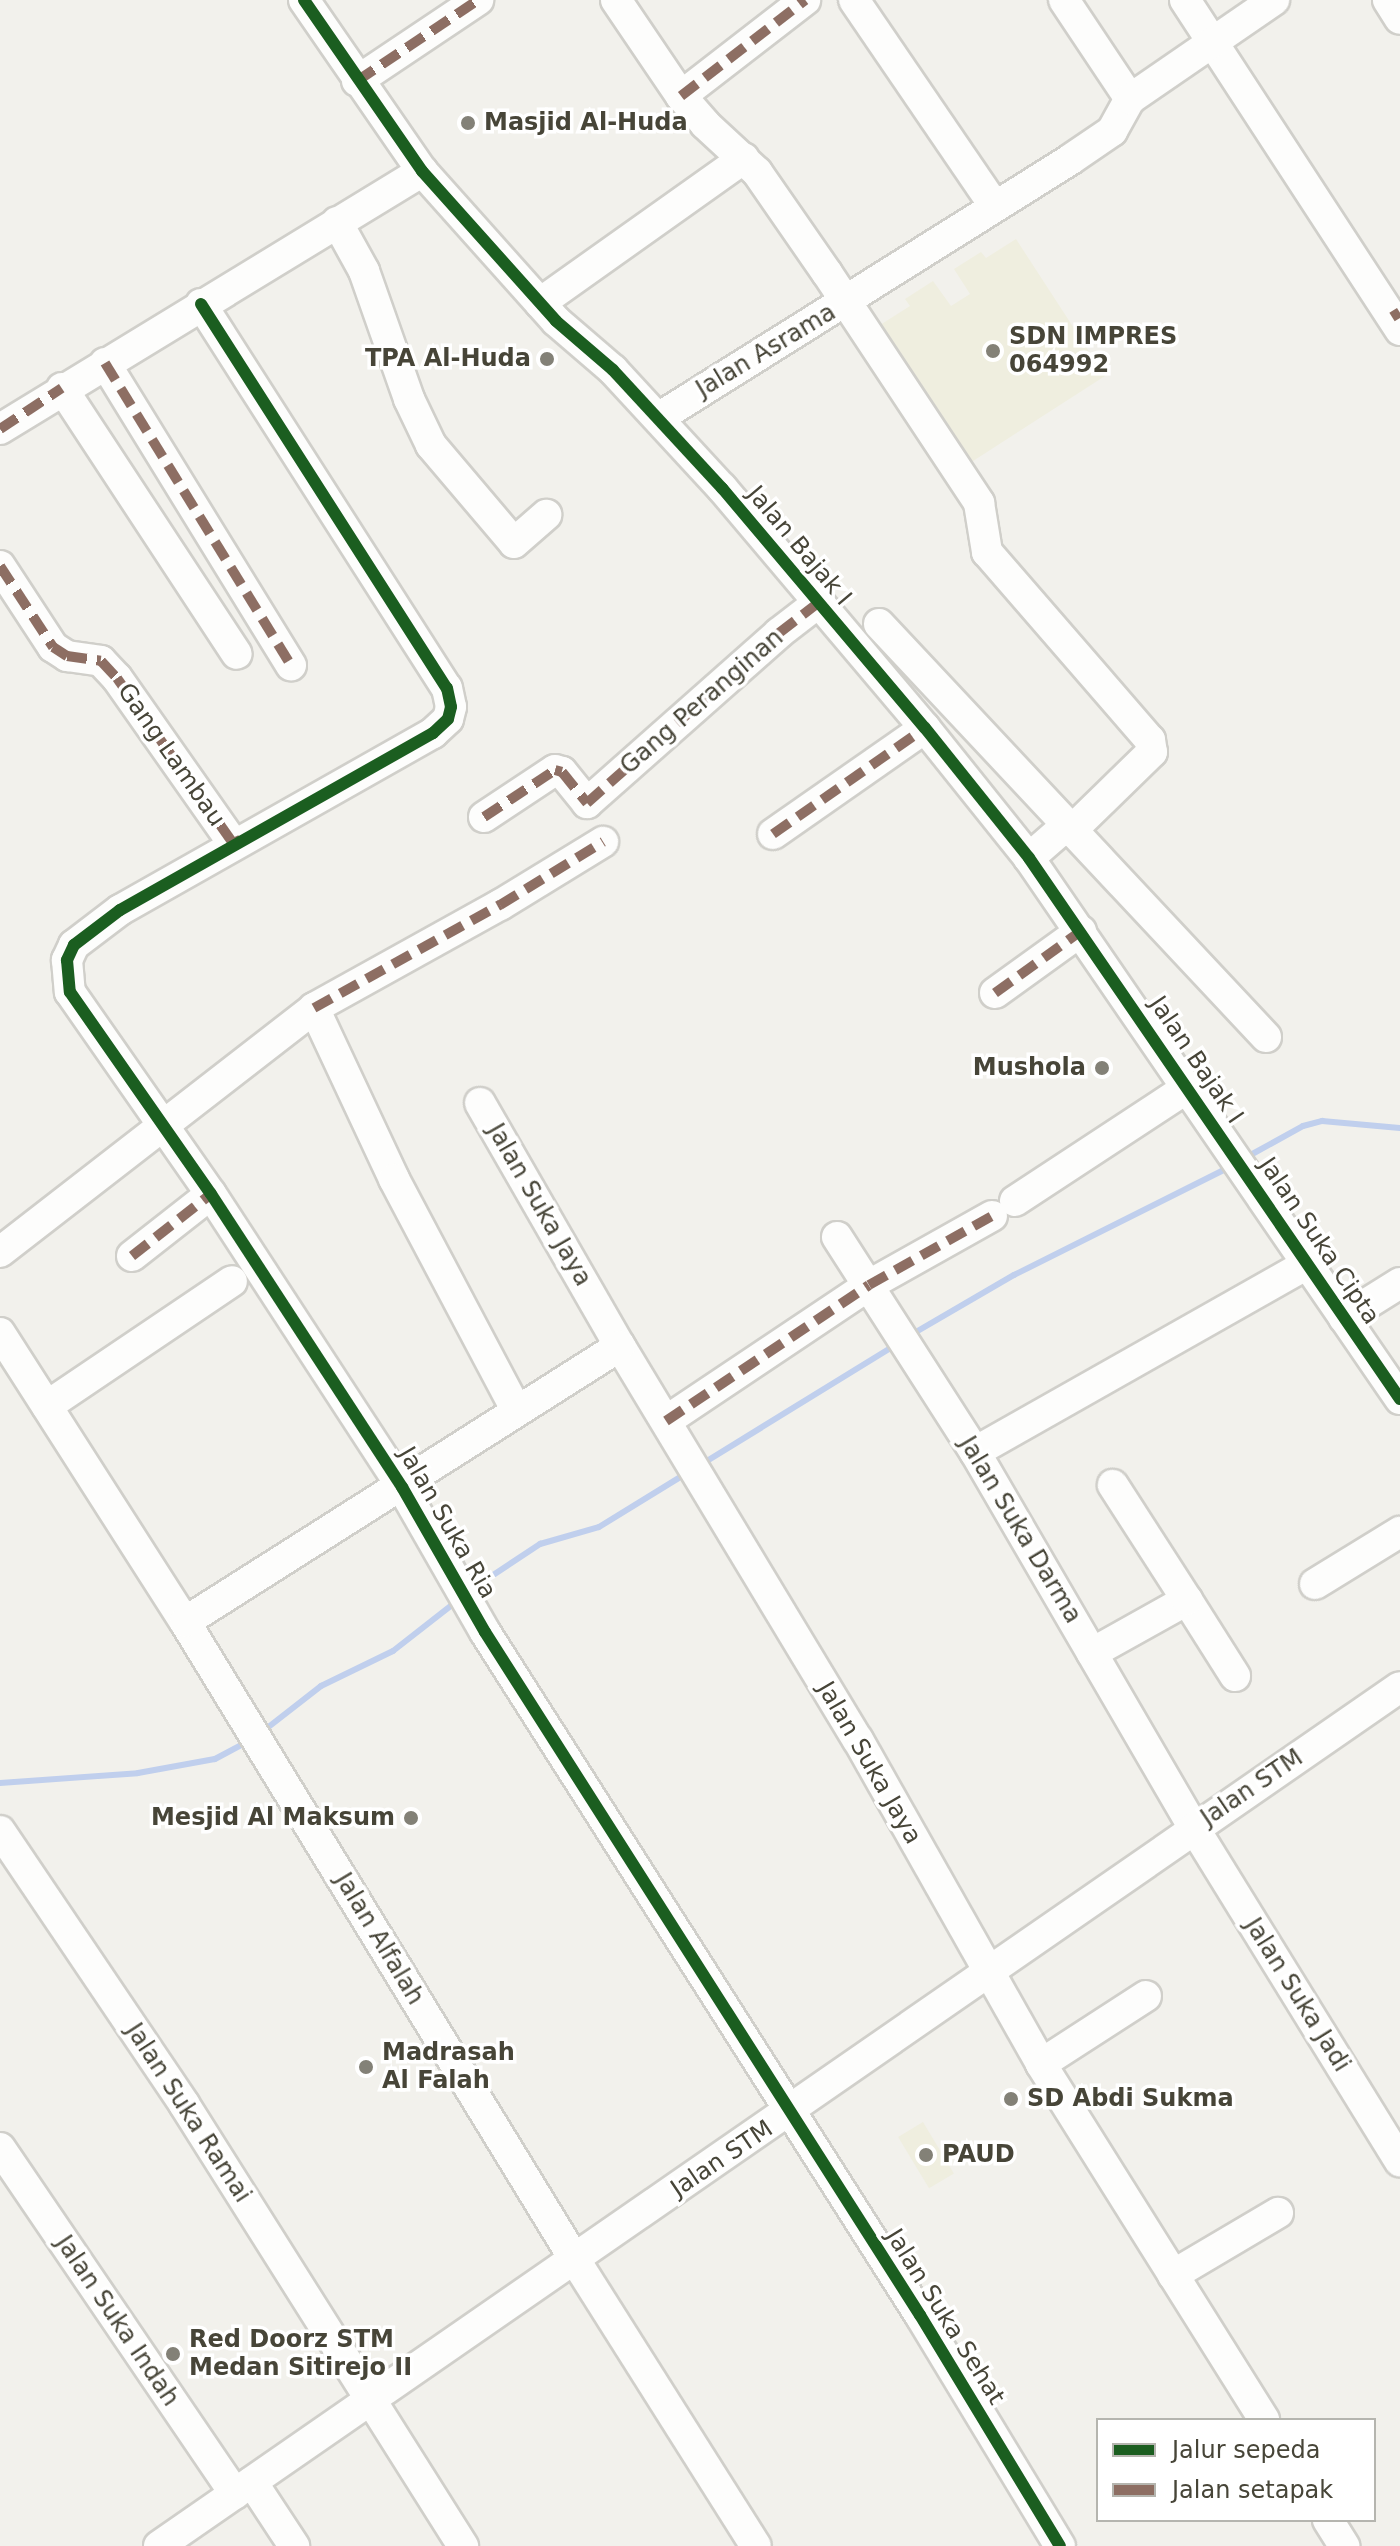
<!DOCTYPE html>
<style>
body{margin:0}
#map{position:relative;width:1400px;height:2546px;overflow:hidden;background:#f2f1ec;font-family:"DejaVu Sans",sans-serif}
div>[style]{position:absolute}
.education>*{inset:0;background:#efeedf;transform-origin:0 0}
.stream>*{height:6px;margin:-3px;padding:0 3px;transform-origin:3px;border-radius:3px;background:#c0cfed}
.roads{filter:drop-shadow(2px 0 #d0cfca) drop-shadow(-2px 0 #d0cfca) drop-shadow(0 2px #d0cfca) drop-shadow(0 -2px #d0cfca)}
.minor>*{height:30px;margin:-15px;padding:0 15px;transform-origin:15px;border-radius:15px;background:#fdfdfc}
.quiet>*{height:10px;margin-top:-5px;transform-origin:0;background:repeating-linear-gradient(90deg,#8d6e63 0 20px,transparent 0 30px)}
.cycleway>*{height:12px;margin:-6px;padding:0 6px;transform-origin:6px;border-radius:6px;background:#1b5e20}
.dots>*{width:22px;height:22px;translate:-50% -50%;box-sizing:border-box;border:4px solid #fff;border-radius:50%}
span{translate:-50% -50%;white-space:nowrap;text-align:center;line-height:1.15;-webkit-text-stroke:7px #fff;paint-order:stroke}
.poi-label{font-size:24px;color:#474538;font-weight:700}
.left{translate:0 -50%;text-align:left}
.right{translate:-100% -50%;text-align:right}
.street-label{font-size:24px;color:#474538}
.legend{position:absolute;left:1096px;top:2418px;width:280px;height:104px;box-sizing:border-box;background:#fff;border:2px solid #b5b5af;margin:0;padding:10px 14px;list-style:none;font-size:24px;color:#474538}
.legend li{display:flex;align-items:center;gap:16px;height:40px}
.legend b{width:40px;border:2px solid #b5b5af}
</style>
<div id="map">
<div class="education">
<div style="clip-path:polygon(1016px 239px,1105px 376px,970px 463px,880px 325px,910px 306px,905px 299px,933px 281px,951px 306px,970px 294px,954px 269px,981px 252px,986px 258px)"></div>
<div style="left:923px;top:2122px;width:60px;height:29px;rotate:59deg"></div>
</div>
<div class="stream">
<div style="left:1245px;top:1158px;width:66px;rotate:-28.9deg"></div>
<div style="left:1303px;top:1126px;width:20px;rotate:-15deg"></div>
<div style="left:1322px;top:1121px;width:78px;rotate:5.1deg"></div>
<div style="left:909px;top:1336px;width:121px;rotate:-30.2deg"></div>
<div style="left:1014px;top:1275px;width:244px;rotate:-26.6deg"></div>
<div style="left:702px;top:1464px;width:229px;rotate:-31.6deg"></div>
<div style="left:472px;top:1589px;width:82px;rotate:-33.5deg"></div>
<div style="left:540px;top:1544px;width:61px;rotate:-16.1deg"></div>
<div style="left:599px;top:1527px;width:101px;rotate:-31.6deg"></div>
<div style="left:262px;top:1732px;width:75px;rotate:-37.9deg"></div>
<div style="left:321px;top:1686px;width:80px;rotate:-25.9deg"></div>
<div style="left:393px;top:1651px;width:81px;rotate:-38deg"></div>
<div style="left:0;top:1783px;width:138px;rotate:-4.1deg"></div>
<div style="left:138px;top:1773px;width:78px;rotate:-10.3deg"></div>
<div style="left:215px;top:1759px;width:38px;rotate:-28deg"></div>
</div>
<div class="roads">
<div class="minor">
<div style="left:304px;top:0;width:208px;rotate:55.4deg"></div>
<div style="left:422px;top:171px;width:201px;rotate:48.2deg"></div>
<div style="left:556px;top:321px;width:75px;rotate:40.7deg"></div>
<div style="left:613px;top:370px;width:161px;rotate:47.3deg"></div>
<div style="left:722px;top:488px;width:314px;rotate:49.8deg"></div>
<div style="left:925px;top:728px;width:166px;rotate:51.3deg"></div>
<div style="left:1029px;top:858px;width:656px;rotate:55.56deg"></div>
<div style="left:616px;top:0;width:116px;rotate:55.9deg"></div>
<div style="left:681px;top:96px;width:37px;rotate:49deg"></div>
<div style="left:705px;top:124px;width:71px;rotate:42.7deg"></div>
<div style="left:757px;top:172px;width:123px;rotate:55.3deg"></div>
<div style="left:827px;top:273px;width:276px;rotate:56.5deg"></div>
<div style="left:979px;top:503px;width:50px;rotate:80.7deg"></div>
<div style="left:987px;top:552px;width:249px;rotate:49.1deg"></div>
<div style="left:1150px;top:740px;width:12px;rotate:81deg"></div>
<div style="left:1152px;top:752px;width:110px;rotate:135.7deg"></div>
<div style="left:1073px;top:829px;width:14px;rotate:168deg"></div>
<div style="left:1059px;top:832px;width:40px;rotate:139deg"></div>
<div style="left:854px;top:0;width:248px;rotate:55.7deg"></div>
<div style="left:1064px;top:0;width:119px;rotate:56.3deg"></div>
<div style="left:1185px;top:0;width:394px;rotate:56.9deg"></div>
<div style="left:1388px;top:0;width:22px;rotate:58deg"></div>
<div style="left:357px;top:81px;width:146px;rotate:-33.8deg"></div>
<div style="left:681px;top:96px;width:157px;rotate:-37.7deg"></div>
<div style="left:337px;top:222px;width:56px;rotate:61.1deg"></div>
<div style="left:364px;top:271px;width:136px;rotate:70.6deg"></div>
<div style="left:409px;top:399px;width:51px;rotate:64.4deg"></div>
<div style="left:431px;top:445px;width:128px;rotate:49.7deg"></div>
<div style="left:514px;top:543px;width:43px;rotate:-41.2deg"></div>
<div style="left:540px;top:303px;width:250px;rotate:-35.4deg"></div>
<div style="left:201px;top:304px;width:456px;rotate:57.4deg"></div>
<div style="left:447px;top:688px;width:19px;rotate:78deg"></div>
<div style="left:451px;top:707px;width:12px;rotate:104deg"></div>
<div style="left:448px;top:719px;width:21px;rotate:137deg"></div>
<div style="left:433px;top:733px;width:360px;rotate:150.5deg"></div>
<div style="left:120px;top:910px;width:58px;rotate:142.7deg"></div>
<div style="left:74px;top:945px;width:17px;rotate:115deg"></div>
<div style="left:67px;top:960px;width:32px;rotate:85deg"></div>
<div style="left:70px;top:992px;width:246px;rotate:55.1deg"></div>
<div style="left:211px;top:1194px;width:350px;rotate:56.9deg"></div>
<div style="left:402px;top:1487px;width:167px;rotate:60.2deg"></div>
<div style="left:485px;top:1632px;width:810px;rotate:57.51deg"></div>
<div style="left:920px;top:2315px;width:270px;rotate:58.8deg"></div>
<div style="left:105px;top:363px;width:355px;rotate:58.4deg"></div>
<div style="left:62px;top:388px;width:318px;rotate:56.7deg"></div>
<div style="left:660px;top:417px;width:485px;rotate:-32.1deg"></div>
<div style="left:1071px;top:159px;width:50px;rotate:-34.3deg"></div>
<div style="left:1112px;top:131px;width:37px;rotate:-61deg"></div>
<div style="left:1130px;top:99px;width:175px;rotate:-34.5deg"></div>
<div style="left:0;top:429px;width:495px;rotate:-31.4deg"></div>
<div style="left:0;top:566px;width:97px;rotate:56.8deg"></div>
<div style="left:53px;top:647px;width:17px;rotate:33deg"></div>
<div style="left:67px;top:656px;width:34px;rotate:8deg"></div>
<div style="left:101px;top:661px;width:23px;rotate:47deg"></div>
<div style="left:117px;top:678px;width:202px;rotate:54.9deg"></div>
<div style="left:879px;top:624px;width:566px;rotate:46.86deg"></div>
<div style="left:484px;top:817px;width:85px;rotate:-33.5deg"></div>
<div style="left:555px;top:770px;width:7px;rotate:16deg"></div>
<div style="left:562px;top:772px;width:40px;rotate:51deg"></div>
<div style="left:587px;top:803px;width:256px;rotate:-41.5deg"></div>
<div style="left:779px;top:633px;width:49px;rotate:-37.6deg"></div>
<div style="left:773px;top:834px;width:185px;rotate:-34.9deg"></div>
<div style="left:995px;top:993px;width:106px;rotate:-35.8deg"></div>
<div style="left:314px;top:1008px;width:213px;rotate:-29deg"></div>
<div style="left:500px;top:905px;width:121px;rotate:-31.5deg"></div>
<div style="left:480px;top:1103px;width:280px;rotate:60.1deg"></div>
<div style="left:620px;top:1346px;width:460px;rotate:58.9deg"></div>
<div style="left:858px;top:1740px;width:372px;rotate:60.5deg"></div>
<div style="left:1041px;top:2064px;width:420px;rotate:57.9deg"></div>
<div style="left:1015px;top:1201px;width:206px;rotate:-33.3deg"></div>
<div style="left:837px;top:1237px;width:255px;rotate:57.3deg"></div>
<div style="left:975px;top:1452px;width:435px;rotate:59.8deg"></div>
<div style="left:1194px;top:1828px;width:392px;rotate:58.3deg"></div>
<div style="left:0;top:1252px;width:398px;rotate:-37.8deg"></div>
<div style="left:314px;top:1008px;width:189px;rotate:64.9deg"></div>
<div style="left:394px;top:1179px;width:260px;rotate:62.1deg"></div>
<div style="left:132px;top:1256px;width:100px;rotate:-38.1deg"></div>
<div style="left:1344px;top:1318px;width:66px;rotate:-32deg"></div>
<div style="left:0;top:1333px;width:343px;rotate:57.4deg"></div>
<div style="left:185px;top:1622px;width:748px;rotate:58.56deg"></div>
<div style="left:575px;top:2260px;width:338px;rotate:57.7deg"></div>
<div style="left:47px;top:1406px;width:223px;rotate:-34deg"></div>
<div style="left:666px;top:1421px;width:244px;rotate:-33.8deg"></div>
<div style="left:869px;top:1285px;width:141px;rotate:-29.3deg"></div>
<div style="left:975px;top:1452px;width:382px;rotate:-29.5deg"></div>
<div style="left:1315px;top:1584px;width:100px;rotate:-31.5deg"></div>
<div style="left:1187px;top:1600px;width:90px;rotate:57.7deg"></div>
<div style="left:185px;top:1622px;width:515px;rotate:-32.39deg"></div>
<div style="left:1092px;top:1653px;width:109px;rotate:-29.2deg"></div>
<div style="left:1187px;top:1600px;width:137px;rotate:-122.8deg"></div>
<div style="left:0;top:1831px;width:329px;rotate:56deg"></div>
<div style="left:184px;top:2104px;width:523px;rotate:57.74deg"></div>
<div style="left:1041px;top:2064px;width:125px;rotate:-32.9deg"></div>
<div style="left:0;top:2148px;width:418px;rotate:55.8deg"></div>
<div style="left:1173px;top:2275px;width:122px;rotate:-30.6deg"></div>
<div style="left:252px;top:2482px;width:77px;rotate:56.7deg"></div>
<div style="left:1328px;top:2520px;width:31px;rotate:58deg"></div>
<div style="left:159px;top:2546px;width:1509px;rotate:-34.69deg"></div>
</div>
</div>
<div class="quiet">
<div style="left:357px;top:81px;width:146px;rotate:-33.8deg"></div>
<div style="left:681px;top:96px;width:157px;rotate:-37.7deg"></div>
<div style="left:1392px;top:317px;width:9px;rotate:-32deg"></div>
<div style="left:105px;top:363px;width:355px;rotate:58.4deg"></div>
<div style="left:0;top:429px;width:74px;rotate:-33.5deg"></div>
<div style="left:0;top:566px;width:97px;rotate:56.8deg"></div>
<div style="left:53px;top:647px;width:17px;rotate:33deg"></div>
<div style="left:67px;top:656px;width:34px;rotate:8deg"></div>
<div style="left:101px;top:661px;width:23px;rotate:47deg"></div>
<div style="left:117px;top:678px;width:202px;rotate:54.9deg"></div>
<div style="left:233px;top:843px;width:8px;rotate:-23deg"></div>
<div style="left:484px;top:817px;width:85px;rotate:-33.5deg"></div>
<div style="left:555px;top:770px;width:7px;rotate:16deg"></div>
<div style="left:562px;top:772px;width:40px;rotate:51deg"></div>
<div style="left:587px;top:803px;width:256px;rotate:-41.5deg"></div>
<div style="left:779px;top:633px;width:49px;rotate:-37.6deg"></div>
<div style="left:773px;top:834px;width:185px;rotate:-34.9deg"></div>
<div style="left:995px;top:993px;width:106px;rotate:-35.8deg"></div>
<div style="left:314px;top:1008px;width:213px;rotate:-29deg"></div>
<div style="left:500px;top:905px;width:121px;rotate:-31.5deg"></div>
<div style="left:132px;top:1256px;width:100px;rotate:-38.1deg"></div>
<div style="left:666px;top:1421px;width:244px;rotate:-33.8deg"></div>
<div style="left:869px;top:1285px;width:141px;rotate:-29.3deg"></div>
</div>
<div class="cycleway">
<div style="left:304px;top:0;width:208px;rotate:55.4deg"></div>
<div style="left:422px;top:171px;width:201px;rotate:48.2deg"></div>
<div style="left:556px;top:321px;width:75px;rotate:40.7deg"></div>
<div style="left:613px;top:370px;width:161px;rotate:47.3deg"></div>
<div style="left:722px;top:488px;width:314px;rotate:49.8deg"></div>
<div style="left:925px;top:728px;width:166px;rotate:51.3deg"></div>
<div style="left:1029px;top:858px;width:656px;rotate:55.56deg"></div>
<div style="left:201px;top:304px;width:456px;rotate:57.4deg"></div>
<div style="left:447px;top:688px;width:19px;rotate:78deg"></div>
<div style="left:451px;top:707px;width:12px;rotate:104deg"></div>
<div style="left:448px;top:719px;width:21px;rotate:137deg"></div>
<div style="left:433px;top:733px;width:360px;rotate:150.5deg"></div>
<div style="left:120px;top:910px;width:58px;rotate:142.7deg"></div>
<div style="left:74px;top:945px;width:17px;rotate:115deg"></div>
<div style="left:67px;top:960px;width:32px;rotate:85deg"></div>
<div style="left:70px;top:992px;width:246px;rotate:55.1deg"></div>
<div style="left:211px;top:1194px;width:350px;rotate:56.9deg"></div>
<div style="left:402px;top:1487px;width:167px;rotate:60.2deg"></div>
<div style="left:485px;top:1632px;width:810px;rotate:57.51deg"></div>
<div style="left:920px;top:2315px;width:270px;rotate:58.8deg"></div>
</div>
<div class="dots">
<div style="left:468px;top:123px;background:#838177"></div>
<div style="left:993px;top:351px;background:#838177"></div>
<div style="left:547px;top:359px;background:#838177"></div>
<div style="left:1102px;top:1068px;background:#838177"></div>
<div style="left:411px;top:1818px;background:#838177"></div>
<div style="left:366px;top:2067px;background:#838177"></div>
<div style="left:1011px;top:2099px;background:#838177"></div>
<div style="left:926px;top:2155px;background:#838177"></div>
<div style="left:173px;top:2354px;background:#838177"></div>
</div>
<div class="poi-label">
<span class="left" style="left:484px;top:123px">Masjid Al-Huda</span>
<span class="left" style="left:1009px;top:351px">SDN IMPRES<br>064992</span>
<span class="right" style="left:531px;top:359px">TPA Al-Huda</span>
<span class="right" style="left:1086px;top:1068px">Mushola</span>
<span class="right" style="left:395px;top:1818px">Mesjid Al Maksum</span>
<span class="left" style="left:382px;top:2067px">Madrasah<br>Al Falah</span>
<span class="left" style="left:1027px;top:2099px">SD Abdi Sukma</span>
<span class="left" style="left:942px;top:2155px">PAUD</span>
<span class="left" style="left:189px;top:2354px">Red Doorz STM<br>Medan Sitirejo II</span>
</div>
<div class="street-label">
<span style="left:766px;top:351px;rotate:-31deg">Jalan Asrama</span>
<span style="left:799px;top:546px;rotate:50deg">Jalan Bajak I</span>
<span style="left:702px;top:702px;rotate:-41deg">Gang Peranginan</span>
<span style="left:171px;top:755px;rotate:55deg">Gang Lambau</span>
<span style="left:1196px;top:1060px;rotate:56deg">Jalan Bajak I</span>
<span style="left:539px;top:1205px;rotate:60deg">Jalan Suka Jaya</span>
<span style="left:1319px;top:1241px;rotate:56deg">Jalan Suka Cipta</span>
<span style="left:447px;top:1523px;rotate:60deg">Jalan Suka Ria</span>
<span style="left:1020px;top:1530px;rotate:59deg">Jalan Suka Darma</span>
<span style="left:869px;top:1763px;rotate:60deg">Jalan Suka Jaya</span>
<span style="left:1252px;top:1788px;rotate:-34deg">Jalan STM</span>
<span style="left:379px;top:1939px;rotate:59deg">Jalan Alfalah</span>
<span style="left:1297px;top:1995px;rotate:58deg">Jalan Suka Jadi</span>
<span style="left:188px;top:2113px;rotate:57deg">Jalan Suka Ramai</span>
<span style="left:722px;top:2159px;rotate:-34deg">Jalan STM</span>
<span style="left:945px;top:2317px;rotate:58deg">Jalan Suka Sehat</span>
<span style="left:117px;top:2321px;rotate:56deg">Jalan Suka Indah</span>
</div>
<ul class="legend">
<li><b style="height:10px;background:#1b5e20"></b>Jalur sepeda</li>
<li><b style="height:10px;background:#8d6e63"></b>Jalan setapak</li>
</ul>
</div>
